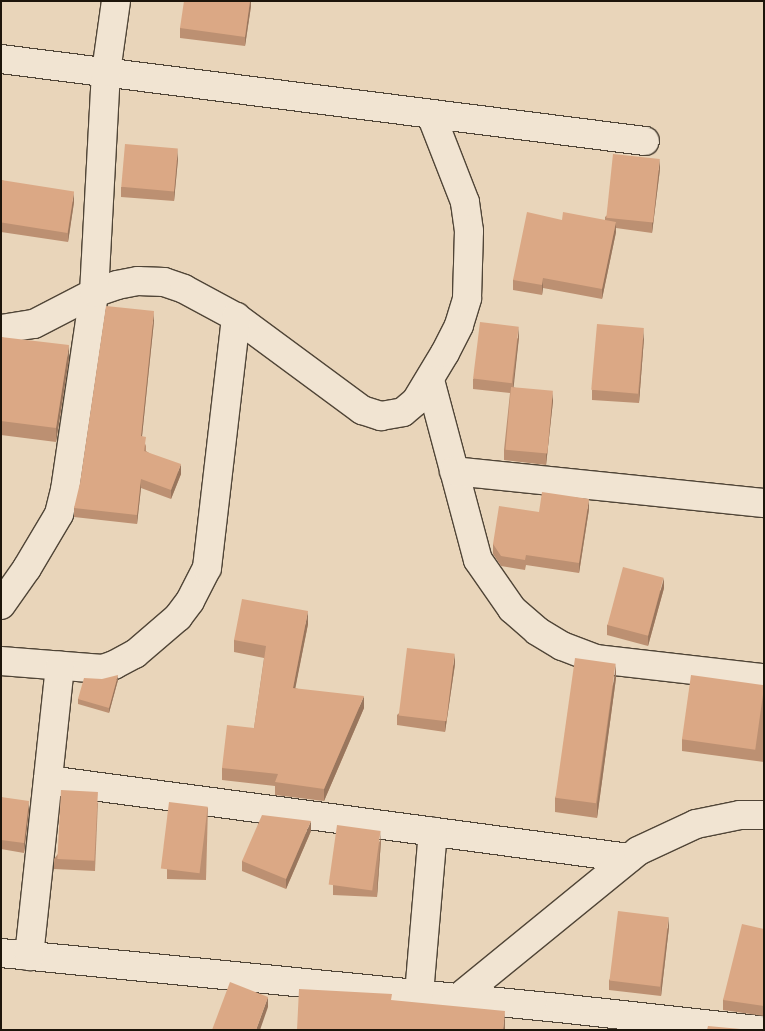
<!DOCTYPE html>
<style>
body{margin:0}
#map{position:relative;width:765px;height:1031px;overflow:hidden;background:#e9d5ba;font-family:"EB Garamond",serif}
div>[style]{position:absolute}
.roads{filter:drop-shadow(1px 0 #504537) drop-shadow(-1px 0 #504537) drop-shadow(0 1px #504537) drop-shadow(0 -1px #504537)}
.street>*{height:28px;margin:-14px;padding:0 14px;transform-origin:14px;border-radius:14px;background:#f1e4d2}
.wall>*{inset:0;background:#bc9072}
.shaded-wall>*{inset:0;background:#99765d}
.building>*{inset:0;background:#dba885;transform-origin:0 0}
span{translate:-50% -50%;white-space:nowrap;text-align:center;line-height:1.15;-webkit-text-stroke:4px #f1e4d2;paint-order:stroke}
.frame{position:absolute;inset:0;border:2px solid #1d150b;pointer-events:none}
</style>
<div id="map">
<div class="roads">
<div class="street">
<div style="left:1px;top:59px;width:649px;rotate:7.26deg"></div>
<div style="left:1px;top:329px;width:33px;rotate:-9deg"></div>
<div style="left:34px;top:324px;width:68px;rotate:-27.3deg"></div>
<div style="left:94px;top:293px;width:24px;rotate:-19deg"></div>
<div style="left:117px;top:285px;width:21px;rotate:-11deg"></div>
<div style="left:138px;top:281px;width:26px;rotate:2deg"></div>
<div style="left:164px;top:282px;width:21px;rotate:19deg"></div>
<div style="left:184px;top:289px;width:59px;rotate:28.3deg"></div>
<div style="left:236px;top:317px;width:157px;rotate:36.4deg"></div>
<div style="left:362px;top:410px;width:20px;rotate:18deg"></div>
<div style="left:381px;top:416px;width:22px;rotate:-10deg"></div>
<div style="left:403px;top:412px;width:17px;rotate:-40deg"></div>
<div style="left:416px;top:401px;width:56px;rotate:-58.9deg"></div>
<div style="left:445px;top:353px;width:31px;rotate:-63deg"></div>
<div style="left:459px;top:325px;width:28px;rotate:-73deg"></div>
<div style="left:467px;top:298px;width:67px;rotate:-88.3deg"></div>
<div style="left:469px;top:231px;width:29px;rotate:-98deg"></div>
<div style="left:465px;top:202px;width:93px;rotate:-111.3deg"></div>
<div style="left:430px;top:380px;width:186px;rotate:75.1deg"></div>
<div style="left:478px;top:560px;width:60px;rotate:55.2deg"></div>
<div style="left:512px;top:609px;width:33px;rotate:41deg"></div>
<div style="left:537px;top:631px;width:29px;rotate:31deg"></div>
<div style="left:562px;top:646px;width:36px;rotate:21deg"></div>
<div style="left:596px;top:659px;width:169px;rotate:6.5deg"></div>
<div style="left:454px;top:471px;width:312px;rotate:5.9deg"></div>
<div style="left:1px;top:605px;width:45px;rotate:-54.9deg"></div>
<div style="left:27px;top:568px;width:63px;rotate:-59.3deg"></div>
<div style="left:59px;top:514px;width:25px;rotate:-76deg"></div>
<div style="left:65px;top:490px;width:199px;rotate:-81.6deg"></div>
<div style="left:94px;top:293px;width:221px;rotate:-86.9deg"></div>
<div style="left:106px;top:72px;width:72px;rotate:-82deg"></div>
<div style="left:1px;top:661px;width:102px;rotate:4.5deg"></div>
<div style="left:103px;top:669px;width:12px;rotate:-20deg"></div>
<div style="left:114px;top:665px;width:24px;rotate:-28deg"></div>
<div style="left:135px;top:654px;width:57px;rotate:-40.7deg"></div>
<div style="left:178px;top:617px;width:20px;rotate:-53deg"></div>
<div style="left:190px;top:601px;width:37px;rotate:-63deg"></div>
<div style="left:207px;top:568px;width:253px;rotate:-83.4deg"></div>
<div style="left:48px;top:780px;width:586px;rotate:7.65deg"></div>
<div style="left:1px;top:953px;width:561px;rotate:5.63deg"></div>
<div style="left:559px;top:1008px;width:201px;rotate:6.3deg"></div>
<div style="left:29px;top:956px;width:292px;rotate:-83.9deg"></div>
<div style="left:419px;top:994px;width:163px;rotate:-85.1deg"></div>
<div style="left:458px;top:998px;width:232px;rotate:-39.2deg"></div>
<div style="left:638px;top:851px;width:64px;rotate:-25deg"></div>
<div style="left:696px;top:824px;width:45px;rotate:-11.6deg"></div>
<div style="left:740px;top:815px;width:24px"></div>
</div>
</div>
<div class="wall">
<div style="clip-path:polygon(251px 1px,251px 6px,245px 46px,180px 38px,180px 28px)"></div>
<div style="clip-path:polygon(178px 159px,174px 201px,121px 197px,121px 187px)"></div>
<div style="clip-path:polygon(660px 169px,652px 233px,616px 228px,616px 232px,602px 299px,543px 288px,542px 295px,513px 290px,513px 280px,562px 220px,605px 220px,605px 217px)"></div>
<div style="clip-path:polygon(1px 180px,74px 202px,68px 242px,1px 232px)"></div>
<div style="clip-path:polygon(154px 321px,142px 436px,146px 446px,146px 451px,181px 474px,171px 499px,141px 488px,137px 524px,74px 517px,74px 508px)"></div>
<div style="clip-path:polygon(1px 337px,69px 359px,56px 442px,1px 435px)"></div>
<div style="clip-path:polygon(519px 337px,513px 387px,553px 401px,546px 465px,504px 460px,504px 450px,510px 393px,473px 389px,473px 379px)"></div>
<div style="clip-path:polygon(644px 338px,639px 403px,592px 400px,592px 390px)"></div>
<div style="clip-path:polygon(589px 509px,579px 573px,526px 565px,525px 570px,501px 566px,493px 554px,493px 544px,539px 512px)"></div>
<div style="clip-path:polygon(664px 588px,648px 646px,607px 635px,607px 625px)"></div>
<div style="clip-path:polygon(308px 624px,295px 688px,364px 708px,324px 801px,275px 795px,275px 786px,222px 780px,222px 768px,254px 728px,264px 658px,234px 652px,234px 640px)"></div>
<div style="clip-path:polygon(455px 664px,445px 732px,397px 725px,397px 715px)"></div>
<div style="clip-path:polygon(616px 678px,597px 818px,555px 812px,555px 798px)"></div>
<div style="clip-path:polygon(118px 680px,109px 713px,78px 704px,78px 699px)"></div>
<div style="clip-path:polygon(764px 685px,764px 762px,682px 751px,682px 739px)"></div>
<div style="clip-path:polygon(1px 797px,29px 811px,24px 853px,1px 849px)"></div>
<div style="clip-path:polygon(98px 802px,95px 871px,54px 869px,54px 859px)"></div>
<div style="clip-path:polygon(208px 807px,206px 880px,167px 879px,167px 869px)"></div>
<div style="clip-path:polygon(311px 831px,286px 889px,242px 871px,242px 861px)"></div>
<div style="clip-path:polygon(381px 840px,377px 897px,333px 895px,333px 885px)"></div>
<div style="clip-path:polygon(669px 927px,661px 996px,609px 990px,609px 980px)"></div>
<div style="clip-path:polygon(764px 929px,764px 1016px,723px 1010px,723px 1000px)"></div>
</div>
<div class="shaded-wall">
<div style="clip-path:polygon(250px 1px,251px 1px,251px 6px,245px 46px,245px 37px)"></div>
<div style="clip-path:polygon(178px 149px,178px 159px,174px 201px,174px 191px)"></div>
<div style="clip-path:polygon(660px 159px,660px 169px,652px 233px,652px 223px)"></div>
<div style="clip-path:polygon(74px 192px,74px 202px,68px 242px,68px 232px)"></div>
<div style="clip-path:polygon(616px 222px,616px 232px,602px 299px,602px 289px)"></div>
<div style="clip-path:polygon(543px 278px,543px 288px,542px 295px,542px 285px)"></div>
<div style="clip-path:polygon(154px 311px,154px 321px,141px 446px,141px 436px)"></div>
<div style="clip-path:polygon(519px 327px,519px 337px,513px 393px,513px 383px)"></div>
<div style="clip-path:polygon(644px 328px,644px 338px,639px 403px,639px 393px)"></div>
<div style="clip-path:polygon(69px 345px,69px 359px,56px 442px,56px 428px)"></div>
<div style="clip-path:polygon(553px 391px,553px 401px,546px 465px,546px 455px)"></div>
<div style="clip-path:polygon(181px 464px,181px 474px,171px 499px,171px 490px)"></div>
<div style="clip-path:polygon(141px 479px,141px 488px,137px 524px,137px 515px)"></div>
<div style="clip-path:polygon(589px 499px,589px 509px,579px 573px,579px 563px)"></div>
<div style="clip-path:polygon(664px 578px,664px 588px,648px 646px,648px 636px)"></div>
<div style="clip-path:polygon(308px 611px,308px 624px,293px 700px,293px 688px)"></div>
<div style="clip-path:polygon(455px 654px,455px 664px,445px 732px,445px 722px)"></div>
<div style="clip-path:polygon(616px 664px,616px 678px,597px 818px,597px 804px)"></div>
<div style="clip-path:polygon(118px 675px,118px 680px,109px 713px,109px 708px)"></div>
<div style="clip-path:polygon(364px 696px,364px 708px,324px 801px,324px 789px)"></div>
<div style="clip-path:polygon(29px 801px,29px 811px,24px 853px,24px 843px)"></div>
<div style="clip-path:polygon(311px 821px,311px 831px,286px 889px,286px 879px)"></div>
<div style="clip-path:polygon(381px 831px,381px 840px,377px 897px,377px 888px)"></div>
<div style="clip-path:polygon(669px 917px,669px 927px,661px 996px,661px 986px)"></div>
<div style="clip-path:polygon(268px 997px,268px 1007px,260px 1030px,256px 1030px)"></div>
<div style="clip-path:polygon(505px 1011px,505px 1030px,503px 1030px)"></div>
</div>
<div class="building">
<div style="clip-path:polygon(184px 1px,250px 1px,245px 37px,180px 28px)"></div>
<div style="left:125px;top:144px;width:53px;height:43px;rotate:5deg"></div>
<div style="left:613px;top:154px;width:47px;height:64px;rotate:6deg"></div>
<div style="left:1px;top:180px;width:74px;height:42px;rotate:9deg"></div>
<div style="clip-path:polygon(527px 212px,562px 220px,563px 212px,616px 222px,602px 289px,543px 278px,542px 285px,513px 280px)"></div>
<div style="clip-path:polygon(106px 306px,154px 311px,141px 436px,146px 437px,144px 451px,181px 464px,171px 490px,141px 479px,137px 515px,74px 508px,80px 483px)"></div>
<div style="left:480px;top:322px;width:39px;height:57px;rotate:7deg"></div>
<div style="left:597px;top:324px;width:47px;height:66px;rotate:5deg"></div>
<div style="clip-path:polygon(1px 337px,69px 345px,56px 428px,1px 421px)"></div>
<div style="left:511px;top:387px;width:42px;height:63px;rotate:5deg"></div>
<div style="clip-path:polygon(542px 492px,589px 499px,579px 563px,526px 555px,525px 560px,501px 556px,493px 544px,499px 506px,539px 512px)"></div>
<div style="left:623px;top:567px;width:42px;height:60px;rotate:15deg"></div>
<div style="clip-path:polygon(242px 599px,308px 611px,293px 688px,364px 696px,324px 789px,275px 782px,278px 774px,222px 768px,227px 725px,254px 728px,266px 646px,234px 640px)"></div>
<div style="left:407px;top:648px;width:48px;height:68px;rotate:7deg"></div>
<div style="left:575px;top:658px;width:41px;height:141px;rotate:8deg"></div>
<div style="clip-path:polygon(118px 675px,109px 708px,78px 699px,84px 678px,102px 679px)"></div>
<div style="left:691px;top:675px;width:74px;height:65px;rotate:8deg"></div>
<div style="left:61px;top:790px;width:37px;height:69px;rotate:3deg"></div>
<div style="clip-path:polygon(1px 797px,29px 801px,24px 843px,1px 840px)"></div>
<div style="left:169px;top:802px;width:39px;height:67px;rotate:7deg"></div>
<div style="clip-path:polygon(262px 815px,311px 821px,286px 879px,242px 861px)"></div>
<div style="left:337px;top:825px;width:44px;height:60px;rotate:8deg"></div>
<div style="left:618px;top:911px;width:51px;height:70px;rotate:7deg"></div>
<div style="clip-path:polygon(742px 924px,764px 929px,764px 1006px,723px 1000px)"></div>
<div style="clip-path:polygon(230px 982px,268px 997px,256px 1030px,212px 1030px)"></div>
<div style="clip-path:polygon(299px 989px,392px 994px,391px 1000px,505px 1011px,503px 1030px,297px 1030px)"></div>
<div style="clip-path:polygon(708px 1026px,751px 1030px,707px 1030px)"></div>
</div>
<div class="frame"></div>
</div>
